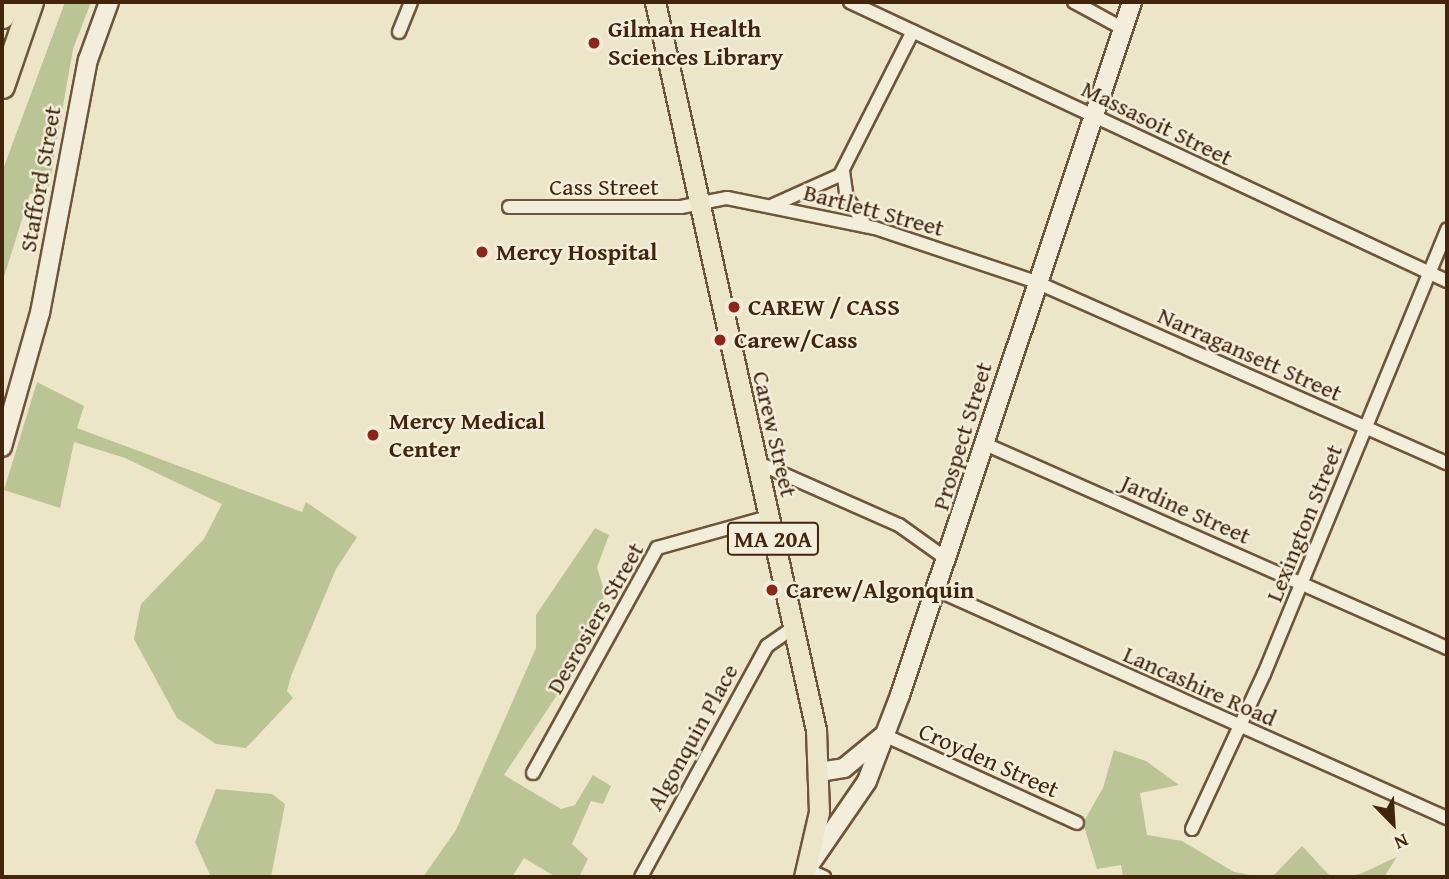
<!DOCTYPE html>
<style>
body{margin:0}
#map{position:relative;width:1449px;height:879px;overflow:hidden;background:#ede5c8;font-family:"Gentium Book Plus",serif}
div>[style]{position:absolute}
.green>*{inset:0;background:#bac494}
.roads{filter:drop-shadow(2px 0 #6d553a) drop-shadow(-2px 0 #6d553a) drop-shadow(0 2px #6d553a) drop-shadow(0 -2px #6d553a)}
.street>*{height:12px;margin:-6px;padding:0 6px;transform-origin:6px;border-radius:6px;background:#f3eedb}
.secondary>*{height:18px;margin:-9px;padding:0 9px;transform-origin:9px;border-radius:9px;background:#f3eedb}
.primary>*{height:19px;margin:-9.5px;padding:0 9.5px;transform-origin:9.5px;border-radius:9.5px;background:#ede5c8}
.highway>*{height:23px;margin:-11.5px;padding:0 11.5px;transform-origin:11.5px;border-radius:11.5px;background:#ede5c8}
.dots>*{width:19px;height:19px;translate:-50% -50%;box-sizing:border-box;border:4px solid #f3eedb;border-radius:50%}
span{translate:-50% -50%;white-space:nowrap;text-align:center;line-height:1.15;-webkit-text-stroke:5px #f3eedb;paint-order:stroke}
.shield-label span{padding:2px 5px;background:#f3eedb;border:2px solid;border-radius:5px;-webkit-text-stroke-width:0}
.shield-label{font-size:23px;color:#42250b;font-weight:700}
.poi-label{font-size:24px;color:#42250b;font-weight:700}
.left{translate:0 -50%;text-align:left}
.street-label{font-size:24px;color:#42250b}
.frame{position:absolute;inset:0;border:4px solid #42250b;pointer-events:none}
.north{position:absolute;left:1358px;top:788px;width:70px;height:70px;-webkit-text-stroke:5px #f3eedb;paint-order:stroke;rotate:156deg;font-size:19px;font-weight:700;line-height:28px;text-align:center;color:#42250b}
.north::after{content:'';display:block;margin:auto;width:24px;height:32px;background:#42250b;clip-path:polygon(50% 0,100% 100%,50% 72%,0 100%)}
</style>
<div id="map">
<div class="green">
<div style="clip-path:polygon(65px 2px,91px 2px,73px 49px,48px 192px,30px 194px,2px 283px,2px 172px)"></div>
<div style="clip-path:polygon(37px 382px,84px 406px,77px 428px,302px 512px,306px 502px,357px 537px,336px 569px,291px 676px,287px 691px,293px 698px,246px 748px,216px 744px,177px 718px,134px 639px,141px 604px,204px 539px,222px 504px,125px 458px,74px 442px,60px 508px,4px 490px)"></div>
<div style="clip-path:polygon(595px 528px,609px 535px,597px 567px,605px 594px,573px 671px,504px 775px,561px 809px,575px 805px,593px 775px,611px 786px,603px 804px,591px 801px,572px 844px,588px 859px,579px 877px,556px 877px,524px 858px,512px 877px,423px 877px,456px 830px,536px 648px,536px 615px)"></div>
<div style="clip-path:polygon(1114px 750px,1146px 761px,1179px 785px,1140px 793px,1147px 835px,1182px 841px,1234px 872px,1260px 877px,1123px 877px,1121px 865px,1097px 869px,1083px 823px,1103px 788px)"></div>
<div style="clip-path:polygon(216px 789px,272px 794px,285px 804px,271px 877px,211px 877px,195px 842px)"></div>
<div style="clip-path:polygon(1302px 846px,1331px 877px,1272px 877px)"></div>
<div style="clip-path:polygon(1397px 857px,1384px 877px,1344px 877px,1360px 874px)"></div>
</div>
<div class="roads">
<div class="street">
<div style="left:850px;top:2px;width:659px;rotate:25.05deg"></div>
<div style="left:1074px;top:2px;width:55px;rotate:28.4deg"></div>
<div style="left:399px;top:32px;width:32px;rotate:-68deg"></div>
<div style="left:843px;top:171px;width:27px;rotate:82deg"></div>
<div style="left:847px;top:198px;width:34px;rotate:56deg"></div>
<div style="left:771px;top:206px;width:76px;rotate:-24.2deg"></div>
<div style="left:840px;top:175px;width:161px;rotate:-63.1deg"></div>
<div style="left:509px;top:207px;width:172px"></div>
<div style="left:681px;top:207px;width:47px;rotate:-11.1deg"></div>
<div style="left:727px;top:198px;width:151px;rotate:11.5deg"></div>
<div style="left:875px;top:228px;width:170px;rotate:18.5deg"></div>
<div style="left:1036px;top:282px;width:449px;rotate:23.8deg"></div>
<div style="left:985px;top:444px;width:505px;rotate:23.82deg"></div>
<div style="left:756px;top:462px;width:156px;rotate:23.8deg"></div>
<div style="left:899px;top:525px;width:60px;rotate:35.5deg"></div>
<div style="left:937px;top:590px;width:559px;rotate:24.09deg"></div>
<div style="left:884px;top:735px;width:212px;rotate:24.5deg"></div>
<div style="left:533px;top:773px;width:257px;rotate:-61.1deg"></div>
<div style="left:657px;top:548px;width:115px;rotate:-15.6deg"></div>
<div style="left:1192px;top:829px;width:171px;rotate:-65.1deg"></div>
<div style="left:1264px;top:674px;width:481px;rotate:-67.6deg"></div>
<div style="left:806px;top:869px;width:20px;rotate:24deg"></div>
<div style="left:641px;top:877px;width:263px;rotate:-61.4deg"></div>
<div style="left:767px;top:646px;width:32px;rotate:-35deg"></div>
</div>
<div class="secondary">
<div style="left:2px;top:447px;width:139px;rotate:-74.2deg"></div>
<div style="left:40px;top:313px;width:258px;rotate:-79.3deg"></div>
<div style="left:88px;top:60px;width:62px;rotate:-70.1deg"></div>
<div style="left:819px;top:772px;width:25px;rotate:-9deg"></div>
<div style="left:844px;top:768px;width:52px;rotate:-39.5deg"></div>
<div style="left:808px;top:867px;width:104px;rotate:-55.5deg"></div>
<div style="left:867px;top:781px;width:92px;rotate:-69deg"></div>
<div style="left:900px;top:695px;width:731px;rotate:-71.49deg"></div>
</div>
<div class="primary">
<div style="left:655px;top:2px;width:746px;rotate:77.53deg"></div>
<div style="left:816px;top:730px;width:82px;rotate:87.9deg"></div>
<div style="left:819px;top:812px;width:67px;rotate:103deg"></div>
</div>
<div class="highway">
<div style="left:2px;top:16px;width:15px;rotate:-67deg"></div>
<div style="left:2px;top:86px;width:89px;rotate:-71deg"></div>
</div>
</div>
<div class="dots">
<div style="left:594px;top:43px;background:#8f2418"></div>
<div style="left:482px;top:252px;background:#8f2418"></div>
<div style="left:734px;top:307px;background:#8f2418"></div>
<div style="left:720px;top:340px;background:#8f2418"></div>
<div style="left:373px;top:435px;background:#8f2418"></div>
<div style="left:772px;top:590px;background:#8f2418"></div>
</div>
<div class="shield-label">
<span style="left:773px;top:539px">MA 20A</span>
</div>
<div class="poi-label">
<span class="left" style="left:608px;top:43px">Gilman Health<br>Sciences Library</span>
<span class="left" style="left:496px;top:252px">Mercy Hospital</span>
<span class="left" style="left:748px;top:307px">CAREW / CASS</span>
<span class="left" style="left:734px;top:340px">Carew/Cass</span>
<span class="left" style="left:389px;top:435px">Mercy Medical<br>Center</span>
<span class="left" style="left:786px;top:590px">Carew/Algonquin</span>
</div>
<div class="street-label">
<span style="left:1157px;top:123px;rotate:26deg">Massasoit Street</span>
<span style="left:40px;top:179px;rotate:-80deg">Stafford Street</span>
<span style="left:604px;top:187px">Cass Street</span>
<span style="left:874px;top:210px;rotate:15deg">Bartlett Street</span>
<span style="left:1250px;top:354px;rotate:24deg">Narragansett Street</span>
<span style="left:775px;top:434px;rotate:77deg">Carew Street</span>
<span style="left:962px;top:436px;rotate:-73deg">Prospect Street</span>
<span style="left:1186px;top:509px;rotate:24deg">Jardine Street</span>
<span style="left:1304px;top:523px;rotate:-68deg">Lexington Street</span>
<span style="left:595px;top:618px;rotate:-60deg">Desrosiers Street</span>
<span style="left:1200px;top:686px;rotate:24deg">Lancashire Road</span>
<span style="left:692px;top:737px;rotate:-61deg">Algonquin Place</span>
<span style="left:989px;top:760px;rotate:24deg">Croyden Street</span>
</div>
<div class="frame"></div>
<div class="north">N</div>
</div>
